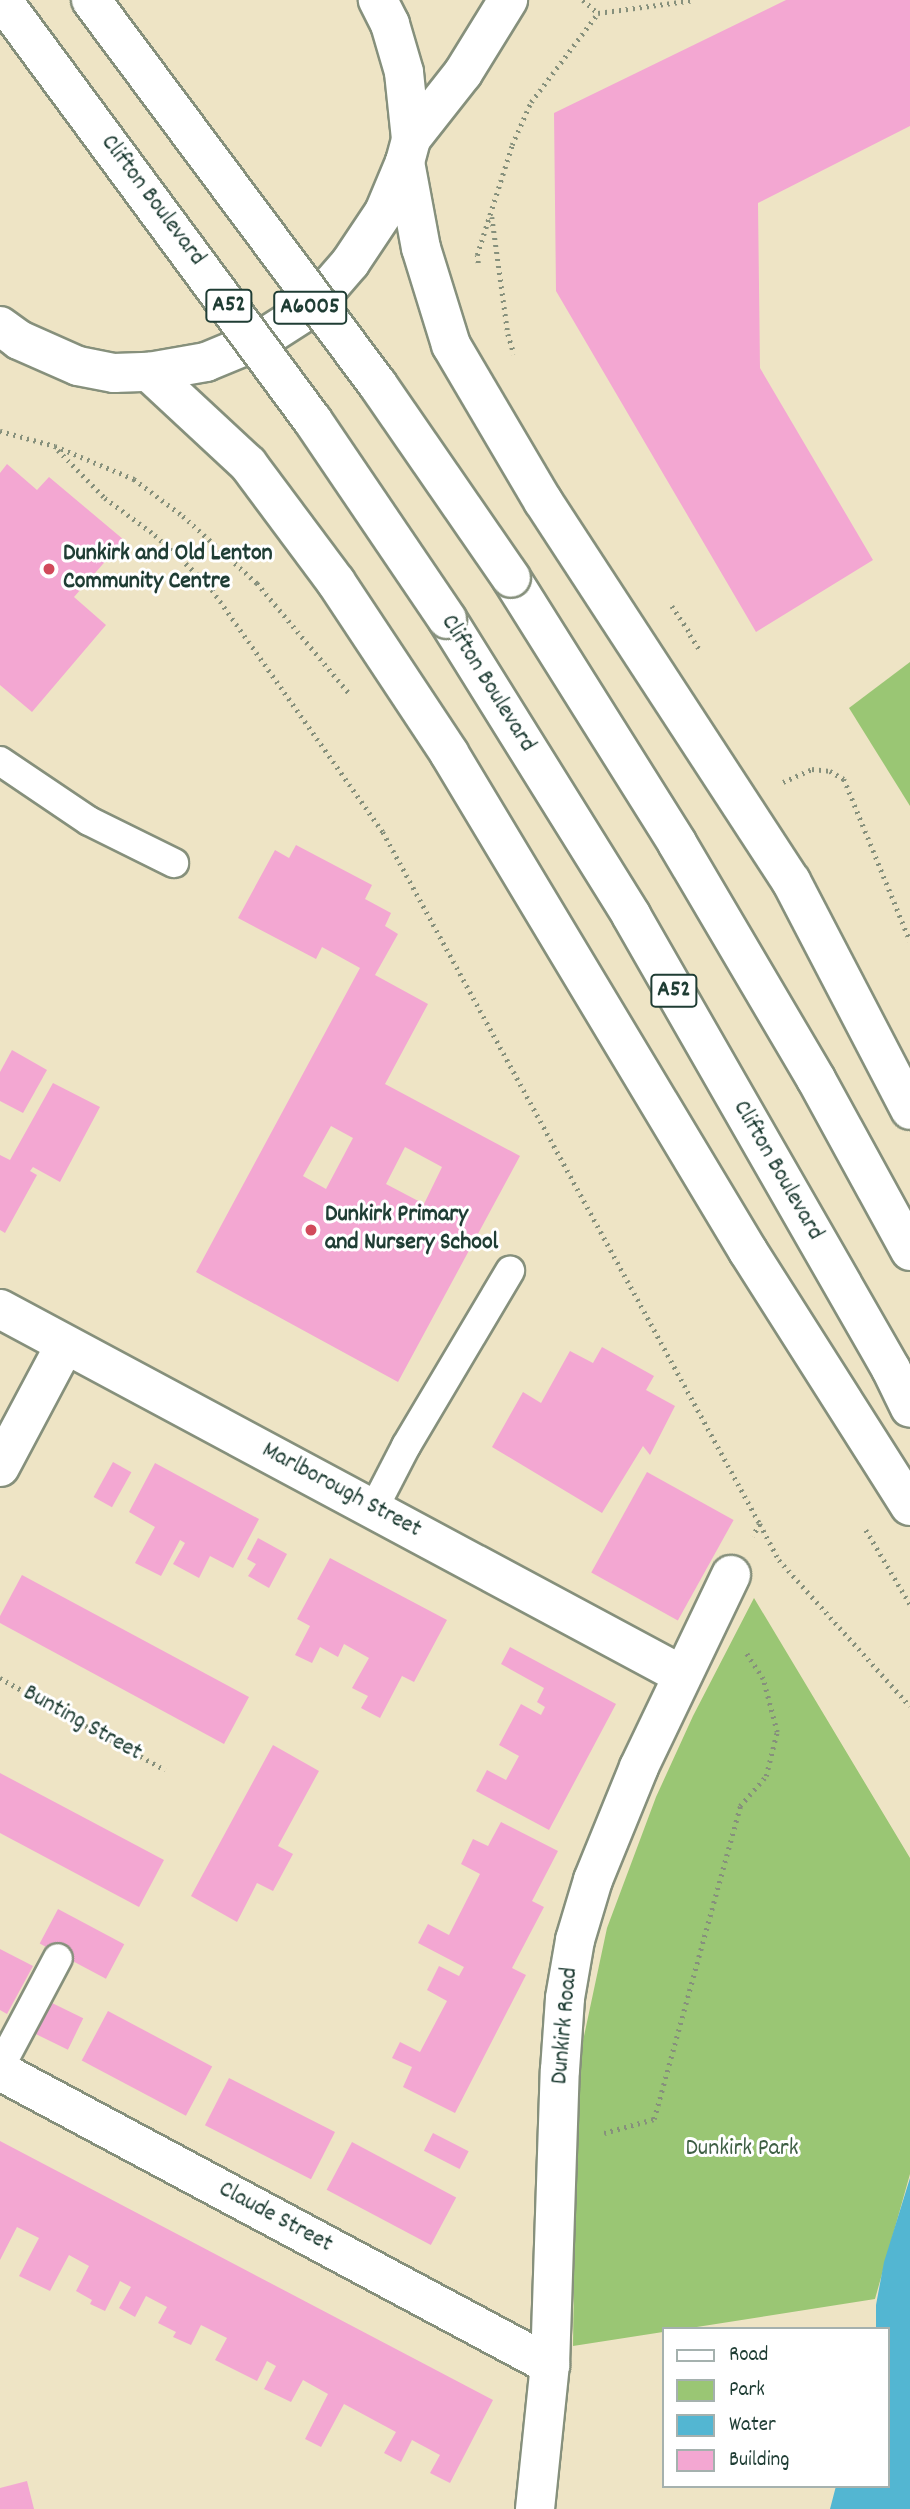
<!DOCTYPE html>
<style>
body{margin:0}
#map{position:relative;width:910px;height:2509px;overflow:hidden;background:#eee4c5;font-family:Dekko,sans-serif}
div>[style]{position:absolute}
.green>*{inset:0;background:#9ac674}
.water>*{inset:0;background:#53b6d2}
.building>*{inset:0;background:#f3a7d2;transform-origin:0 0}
.path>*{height:4.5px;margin-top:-2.25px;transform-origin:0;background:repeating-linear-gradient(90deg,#86907c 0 2px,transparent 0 7px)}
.roads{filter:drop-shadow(2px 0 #86907c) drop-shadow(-2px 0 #86907c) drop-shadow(0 2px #86907c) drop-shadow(0 -2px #86907c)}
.lane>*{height:28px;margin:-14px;padding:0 14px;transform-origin:14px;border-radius:14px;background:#fff}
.street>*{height:38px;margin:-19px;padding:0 19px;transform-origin:19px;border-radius:19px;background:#fff}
.primary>*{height:38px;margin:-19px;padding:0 19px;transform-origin:19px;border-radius:19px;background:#fff}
.highway>*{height:38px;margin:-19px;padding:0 19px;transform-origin:19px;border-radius:19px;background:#fff}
.bridges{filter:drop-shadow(2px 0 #86907c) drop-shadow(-2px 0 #86907c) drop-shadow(0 2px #86907c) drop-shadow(0 -2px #86907c)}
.highway-bridge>*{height:38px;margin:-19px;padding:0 19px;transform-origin:19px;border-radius:19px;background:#fff}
.dots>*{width:19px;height:19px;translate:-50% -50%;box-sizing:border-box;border:4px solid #fff;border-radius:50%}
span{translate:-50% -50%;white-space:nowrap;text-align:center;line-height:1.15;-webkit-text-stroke:6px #fff;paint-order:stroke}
.shield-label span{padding:2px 5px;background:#fff;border:2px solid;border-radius:5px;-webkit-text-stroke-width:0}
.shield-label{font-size:23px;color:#1f3d34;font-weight:700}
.street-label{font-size:24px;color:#1f3d34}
.poi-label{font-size:24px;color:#1f3d34;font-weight:700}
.left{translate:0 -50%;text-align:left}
.park-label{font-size:24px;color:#3e5f44}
.legend{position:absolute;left:662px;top:2327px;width:228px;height:161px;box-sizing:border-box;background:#fff;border:2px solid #a5b1ae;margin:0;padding:9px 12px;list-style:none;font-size:21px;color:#1f3d34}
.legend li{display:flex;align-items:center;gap:14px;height:35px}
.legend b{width:35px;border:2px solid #a5b1ae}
</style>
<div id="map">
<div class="green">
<div style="clip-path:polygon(910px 662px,910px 806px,849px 708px)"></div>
<div style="clip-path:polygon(754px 1598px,910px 1858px,910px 2174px,875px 2299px,684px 2329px,663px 2329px,663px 2332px,573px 2346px,577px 2069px,607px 1928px,656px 1797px,693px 1716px)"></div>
</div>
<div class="water">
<div style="clip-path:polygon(910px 2178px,910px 2509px,830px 2509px,836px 2486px,887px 2486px,887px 2329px,876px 2329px,876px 2305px,884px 2262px)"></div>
</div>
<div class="building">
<div style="clip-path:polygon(786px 0,910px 0,910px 126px,758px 203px,760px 368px,873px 560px,756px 632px,556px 291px,554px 113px)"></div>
<div style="clip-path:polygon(7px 464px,37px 490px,49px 477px,124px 540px,74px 597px,106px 625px,32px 712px,0 685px,0 473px)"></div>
<div style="clip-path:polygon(evenodd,296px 845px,372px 885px,365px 899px,391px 913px,385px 926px,398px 934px,375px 975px,428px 1004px,385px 1084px,520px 1156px,398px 1382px,196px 1272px,360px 968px,322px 947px,316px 959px,238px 918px,275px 850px,289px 858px,296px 845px,331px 1126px,353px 1138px,326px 1189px,303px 1176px,331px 1126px,296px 845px,405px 1147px,442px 1167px,424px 1204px,386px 1184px,405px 1147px)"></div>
<div style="clip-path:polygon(12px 1050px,47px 1070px,23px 1113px,0 1101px,0 1072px)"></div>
<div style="clip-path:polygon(53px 1083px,100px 1107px,60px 1182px,33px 1167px,30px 1171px,37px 1175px,5px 1233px,0 1230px,0 1155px,10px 1160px)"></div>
<div style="clip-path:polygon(602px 1347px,654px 1376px,646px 1390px,675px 1406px,650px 1455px,643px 1446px,602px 1513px,492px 1447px,523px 1392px,541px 1403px,570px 1351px,593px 1363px)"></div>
<div style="left:113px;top:1462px;width:21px;height:40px;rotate:29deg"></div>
<div style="clip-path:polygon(155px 1463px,259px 1519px,233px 1568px,210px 1556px,199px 1578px,173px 1564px,185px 1543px,180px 1540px,161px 1576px,135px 1563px,155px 1527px,129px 1512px)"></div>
<div style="left:647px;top:1472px;width:99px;height:115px;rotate:29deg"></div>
<div style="clip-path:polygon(258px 1538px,287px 1554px,269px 1588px,248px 1576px,256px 1564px,247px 1559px)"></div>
<div style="clip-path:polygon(330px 1558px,447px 1620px,414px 1682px,402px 1676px,380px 1718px,361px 1708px,368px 1696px,352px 1688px,369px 1658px,344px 1644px,338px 1657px,320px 1647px,312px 1663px,295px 1655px,310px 1626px,297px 1619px)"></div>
<div style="clip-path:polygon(22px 1575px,249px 1697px,224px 1744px,0 1623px,0 1616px)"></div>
<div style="clip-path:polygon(510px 1647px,616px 1704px,549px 1830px,476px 1791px,487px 1770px,506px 1780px,519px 1756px,499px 1745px,521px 1704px,541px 1715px,545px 1707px,537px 1702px,544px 1688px,501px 1664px)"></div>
<div style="clip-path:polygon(273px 1745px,319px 1771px,278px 1846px,293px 1854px,273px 1891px,257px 1883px,237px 1922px,191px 1896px)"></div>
<div style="clip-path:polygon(0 1773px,164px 1860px,139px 1907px,0 1833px)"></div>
<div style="clip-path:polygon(501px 1822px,558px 1851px,532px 1901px,544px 1907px,512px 1968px,526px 1975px,455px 2113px,403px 2087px,412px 2067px,392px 2058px,400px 2042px,420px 2052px,447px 2001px,427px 1990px,439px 1966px,459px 1976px,464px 1967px,418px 1943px,428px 1924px,449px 1935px,480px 1874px,461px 1864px,473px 1839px,488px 1846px)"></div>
<div style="left:58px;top:1909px;width:75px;height:39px;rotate:28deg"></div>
<div style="clip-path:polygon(0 1949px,33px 1966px,7px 2014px,0 2010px)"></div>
<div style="left:50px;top:2002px;width:37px;height:35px;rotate:26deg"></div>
<div style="left:108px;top:2011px;width:118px;height:56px;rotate:28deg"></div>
<div style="left:229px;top:2078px;width:119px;height:53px;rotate:27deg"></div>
<div style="left:433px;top:2133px;width:40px;height:20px;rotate:27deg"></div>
<div style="clip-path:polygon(0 2141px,493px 2400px,450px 2483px,430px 2473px,440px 2455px,412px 2440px,401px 2462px,384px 2453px,396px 2432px,344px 2404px,321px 2447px,305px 2439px,328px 2394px,303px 2380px,291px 2402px,264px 2389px,276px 2366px,267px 2361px,257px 2381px,215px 2360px,227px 2338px,201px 2325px,191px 2345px,173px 2337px,176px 2332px,158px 2323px,167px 2307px,146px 2296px,135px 2317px,119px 2308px,131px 2287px,120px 2281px,105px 2311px,90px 2304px,92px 2300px,76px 2291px,89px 2266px,69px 2255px,50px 2291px,19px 2276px,39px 2238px,17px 2227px,0 2260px)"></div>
<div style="left:352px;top:2142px;width:118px;height:54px;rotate:28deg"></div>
<div style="clip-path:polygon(27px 2481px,34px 2509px,0 2509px,0 2488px)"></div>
</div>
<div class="path">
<div style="left:583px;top:0;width:20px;rotate:41deg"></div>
<div style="left:492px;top:217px;width:118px;rotate:82.2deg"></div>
<div style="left:508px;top:334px;width:21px;rotate:73deg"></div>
<div style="left:478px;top:263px;width:8px;rotate:-97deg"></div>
<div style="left:477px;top:255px;width:115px;rotate:-72.3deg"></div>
<div style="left:512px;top:145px;width:47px;rotate:-66.2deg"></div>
<div style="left:531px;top:102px;width:111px;rotate:-53deg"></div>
<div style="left:598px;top:13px;width:97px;rotate:-7.7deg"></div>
<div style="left:0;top:431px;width:57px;rotate:15.3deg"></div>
<div style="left:55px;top:446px;width:86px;rotate:22.7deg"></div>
<div style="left:134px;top:479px;width:61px;rotate:37.1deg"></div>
<div style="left:183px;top:516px;width:100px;rotate:42.2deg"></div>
<div style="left:257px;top:583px;width:143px;rotate:50.1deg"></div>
<div style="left:58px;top:450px;width:67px;rotate:45.6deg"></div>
<div style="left:105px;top:498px;width:62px;rotate:36.5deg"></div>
<div style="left:155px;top:535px;width:72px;rotate:42.8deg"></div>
<div style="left:208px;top:584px;width:304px;rotate:54.8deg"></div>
<div style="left:383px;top:832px;width:788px;rotate:61.42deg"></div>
<div style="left:760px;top:1524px;width:14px;rotate:120deg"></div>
<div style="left:672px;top:606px;width:34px;rotate:56deg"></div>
<div style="left:690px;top:635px;width:18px;rotate:56deg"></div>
<div style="left:783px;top:782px;width:32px;rotate:-24deg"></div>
<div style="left:812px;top:769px;width:18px;rotate:6deg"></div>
<div style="left:830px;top:771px;width:16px;rotate:30deg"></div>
<div style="left:844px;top:779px;width:175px;rotate:67.8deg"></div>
<div style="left:760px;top:1524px;width:41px;rotate:62.2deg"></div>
<div style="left:779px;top:1560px;width:196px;rotate:48.1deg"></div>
<div style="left:866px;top:1530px;width:86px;rotate:59.3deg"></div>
<div style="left:0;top:1678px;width:189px;rotate:29.1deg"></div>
<div style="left:604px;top:2133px;width:52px;rotate:-15.6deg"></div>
<div style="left:654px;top:2119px;width:325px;rotate:-74.6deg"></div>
<div style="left:740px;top:1806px;width:40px;rotate:-49deg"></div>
<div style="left:766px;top:1776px;width:45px;rotate:-76deg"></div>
<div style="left:777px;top:1732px;width:55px;rotate:-104.8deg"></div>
<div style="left:763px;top:1679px;width:31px;rotate:-123deg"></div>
</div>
<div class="roads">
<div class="lane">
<div style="left:0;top:761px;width:107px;rotate:34deg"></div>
<div style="left:89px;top:821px;width:95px;rotate:26.3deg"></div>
<div style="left:374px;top:1508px;width:70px;rotate:-62.7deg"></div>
<div style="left:406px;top:1446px;width:204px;rotate:-59.3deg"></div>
<div style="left:0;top:2067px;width:123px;rotate:-62deg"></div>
</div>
<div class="street">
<div style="left:0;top:1309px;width:774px;rotate:28.22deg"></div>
<div style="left:0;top:1467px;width:138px;rotate:-62deg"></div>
<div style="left:0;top:2071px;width:624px;rotate:28.13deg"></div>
<div style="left:535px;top:2509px;width:145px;rotate:-84.1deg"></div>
<div style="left:550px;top:2365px;width:295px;rotate:-88.1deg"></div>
<div style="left:560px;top:2070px;width:72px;rotate:-86deg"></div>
<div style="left:565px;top:1998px;width:59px;rotate:-80.2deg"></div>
<div style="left:575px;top:1940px;width:63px;rotate:-73.3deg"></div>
<div style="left:593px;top:1880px;width:122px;rotate:-67.8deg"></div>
<div style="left:639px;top:1767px;width:213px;rotate:-64.4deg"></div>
</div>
<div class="primary">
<div style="left:411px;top:139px;width:84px;rotate:-51.8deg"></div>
<div style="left:463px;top:73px;width:86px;rotate:-58.3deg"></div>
<div style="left:0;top:326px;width:24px;rotate:36deg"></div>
<div style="left:19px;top:340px;width:64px;rotate:23.8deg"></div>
<div style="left:78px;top:366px;width:37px;rotate:11deg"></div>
<div style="left:114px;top:373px;width:35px;rotate:-2deg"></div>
<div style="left:149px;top:372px;width:58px;rotate:-10deg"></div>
<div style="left:206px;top:362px;width:63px;rotate:-22.5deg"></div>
<div style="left:264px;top:338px;width:56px;rotate:-32.6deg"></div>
<div style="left:311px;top:308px;width:60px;rotate:-49.1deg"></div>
<div style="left:350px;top:263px;width:61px;rotate:-56.3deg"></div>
<div style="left:384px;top:212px;width:54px;rotate:-67.2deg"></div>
<div style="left:405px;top:162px;width:24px;rotate:-75deg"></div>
<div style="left:411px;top:139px;width:67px;rotate:-96deg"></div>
<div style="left:404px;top:72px;width:50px;rotate:-106.3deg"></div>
<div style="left:390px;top:24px;width:27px;rotate:-117deg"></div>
</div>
<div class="highway">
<div style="left:405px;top:162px;width:87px;rotate:79.5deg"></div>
<div style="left:421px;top:248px;width:102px;rotate:72.8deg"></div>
<div style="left:451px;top:345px;width:181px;rotate:59.5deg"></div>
<div style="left:543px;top:501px;width:454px;rotate:56.9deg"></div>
<div style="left:791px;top:881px;width:258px;rotate:62.5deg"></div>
<div style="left:149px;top:372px;width:135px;rotate:42.9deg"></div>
<div style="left:248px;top:464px;width:147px;rotate:53.3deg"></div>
<div style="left:336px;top:582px;width:205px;rotate:56.5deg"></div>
<div style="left:449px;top:753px;width:581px;rotate:59.02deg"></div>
<div style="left:748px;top:1251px;width:302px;rotate:57.6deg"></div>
<div style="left:511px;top:578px;width:313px;rotate:57.9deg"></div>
<div style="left:677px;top:843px;width:274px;rotate:59.5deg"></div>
<div style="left:816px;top:1079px;width:196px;rotate:61.3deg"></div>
<div style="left:447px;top:619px;width:349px;rotate:58.1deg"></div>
<div style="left:631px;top:915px;width:523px;rotate:60.2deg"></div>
<div style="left:891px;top:1369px;width:43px;rotate:64deg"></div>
</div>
</div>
<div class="bridges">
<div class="highway-bridge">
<div style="left:2px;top:0;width:523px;rotate:53.55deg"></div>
<div style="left:313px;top:421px;width:239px;rotate:55.9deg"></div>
<div style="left:91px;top:0;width:480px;rotate:53.3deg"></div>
<div style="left:378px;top:385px;width:234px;rotate:55.4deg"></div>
</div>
</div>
<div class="dots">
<div style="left:49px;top:569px;background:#d1495b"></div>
<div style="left:311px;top:1230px;background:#d1495b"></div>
</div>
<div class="shield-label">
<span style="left:229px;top:306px">A52</span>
<span style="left:310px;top:308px">A6005</span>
<span style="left:674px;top:991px">A52</span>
</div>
<div class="street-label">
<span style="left:152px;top:201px;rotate:53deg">Clifton Boulevard</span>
<span style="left:487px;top:684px;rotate:58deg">Clifton Boulevard</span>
<span style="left:777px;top:1171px;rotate:60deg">Clifton Boulevard</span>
<span style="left:341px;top:1491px;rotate:28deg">Marlborough Street</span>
<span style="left:82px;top:1724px;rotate:29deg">Bunting Street</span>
<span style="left:566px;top:2026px;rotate:-85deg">Dunkirk Road</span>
<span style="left:275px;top:2218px;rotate:28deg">Claude Street</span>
</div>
<div class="poi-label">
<span class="left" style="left:63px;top:569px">Dunkirk and Old Lenton<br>Community Centre</span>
<span class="left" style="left:325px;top:1230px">Dunkirk Primary<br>and Nursery School</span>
</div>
<div class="park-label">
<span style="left:742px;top:2150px">Dunkirk Park</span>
</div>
<ul class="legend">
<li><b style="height:9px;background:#fff"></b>Road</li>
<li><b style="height:19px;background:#9ac674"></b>Park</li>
<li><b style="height:19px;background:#53b6d2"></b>Water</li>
<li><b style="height:19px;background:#f3a7d2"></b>Building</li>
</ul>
</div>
